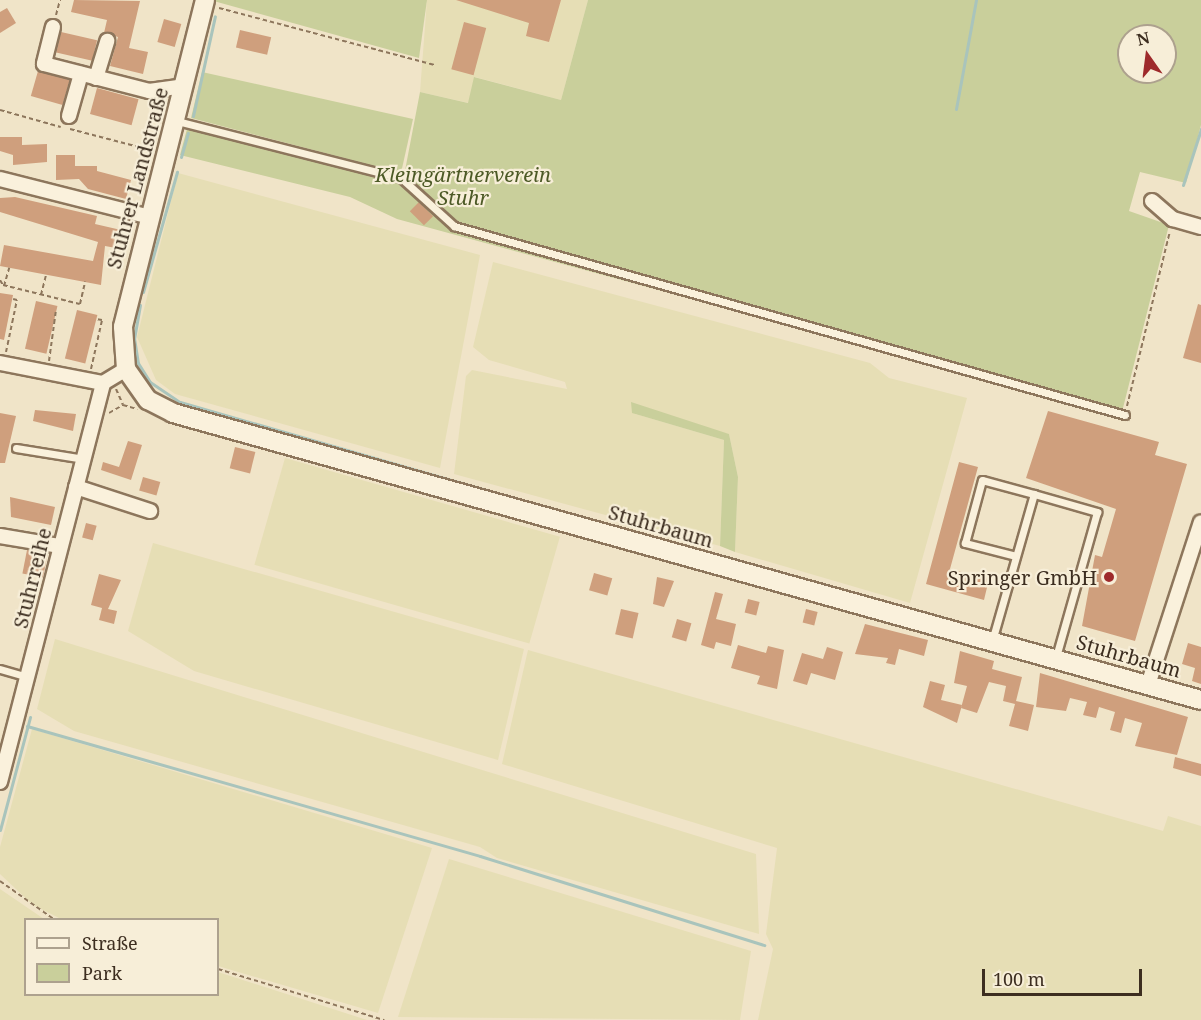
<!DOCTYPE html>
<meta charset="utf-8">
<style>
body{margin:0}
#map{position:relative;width:1201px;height:1020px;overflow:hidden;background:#f0e4c8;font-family:"Noto Serif",serif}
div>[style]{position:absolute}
.farmland>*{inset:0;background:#e6deb5;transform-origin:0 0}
.green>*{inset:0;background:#c9cf9b}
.stream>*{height:3px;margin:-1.5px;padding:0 1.5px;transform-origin:1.5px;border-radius:1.5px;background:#a9c4bc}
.building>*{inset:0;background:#cf9f7d;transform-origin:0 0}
.path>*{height:2px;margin-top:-1px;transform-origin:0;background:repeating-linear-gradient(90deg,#8d765c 0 4.5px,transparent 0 7.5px)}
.roads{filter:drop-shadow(2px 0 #8d765c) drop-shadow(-2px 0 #8d765c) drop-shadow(0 2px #8d765c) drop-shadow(0 -2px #8d765c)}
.lane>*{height:7px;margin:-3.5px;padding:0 3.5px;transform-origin:3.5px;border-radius:3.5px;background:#faf1dc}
.street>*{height:14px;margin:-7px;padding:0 7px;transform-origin:7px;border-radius:7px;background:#faf1dc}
.secondary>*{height:18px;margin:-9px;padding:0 9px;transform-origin:9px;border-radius:9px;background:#faf1dc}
.dots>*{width:16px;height:16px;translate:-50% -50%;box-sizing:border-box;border:3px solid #f7eed8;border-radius:50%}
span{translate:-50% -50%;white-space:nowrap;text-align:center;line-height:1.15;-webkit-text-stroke:4.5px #f7eed8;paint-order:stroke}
.park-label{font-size:20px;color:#4d5a26;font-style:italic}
.street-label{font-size:20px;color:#3d2e20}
.poi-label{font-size:20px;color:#3d2e20}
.right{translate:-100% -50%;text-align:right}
.legend{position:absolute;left:24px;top:918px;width:195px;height:78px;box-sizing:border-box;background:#f7eed8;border:2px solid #ada18e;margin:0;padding:8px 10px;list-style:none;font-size:18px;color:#3d2e20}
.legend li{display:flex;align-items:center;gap:12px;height:30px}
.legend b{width:30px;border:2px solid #ada18e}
.north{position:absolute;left:1117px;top:24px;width:60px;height:60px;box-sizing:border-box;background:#f7eed8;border:2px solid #ada18e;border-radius:50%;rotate:346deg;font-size:16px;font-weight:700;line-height:24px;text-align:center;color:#3d2e20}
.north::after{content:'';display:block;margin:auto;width:21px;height:27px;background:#9e2a2b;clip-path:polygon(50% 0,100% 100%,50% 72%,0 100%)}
.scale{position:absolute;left:982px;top:969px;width:160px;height:27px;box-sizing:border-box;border:3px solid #3d2e20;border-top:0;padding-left:8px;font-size:18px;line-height:21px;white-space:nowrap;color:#3d2e20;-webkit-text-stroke:4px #f7eed8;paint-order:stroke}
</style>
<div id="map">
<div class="farmland">
<div style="clip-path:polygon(427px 0,588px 0,561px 100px,475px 77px,469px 103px,420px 92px)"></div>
<div style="clip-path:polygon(178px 173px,480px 255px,440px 468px,175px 394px,156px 380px,137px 337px)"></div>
<div style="clip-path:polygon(493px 262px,870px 363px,889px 378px,967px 398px,910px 603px,735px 552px,738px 477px,729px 434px,632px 413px,724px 440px,720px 546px,454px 474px,466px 376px,472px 370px,567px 389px,565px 382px,489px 360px,473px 347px)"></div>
<div style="left:285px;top:458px;width:286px;height:111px;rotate:16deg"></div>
<div style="clip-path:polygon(153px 543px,524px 649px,498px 760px,194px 671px,128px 631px)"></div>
<div style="clip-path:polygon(55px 639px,756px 854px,759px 934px,497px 858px,480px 847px,74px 731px,37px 709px)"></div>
<div style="clip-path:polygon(528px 650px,1163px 831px,1168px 816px,1201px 826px,1201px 1020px,758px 1020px,773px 949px,766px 934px,777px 848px,502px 764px)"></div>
<div style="clip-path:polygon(32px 729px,432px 848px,378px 1013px,218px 966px,218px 920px,61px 919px,33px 905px,0 874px,0 847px)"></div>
<div style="clip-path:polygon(449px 859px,751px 951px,740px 1020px,398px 1017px)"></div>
<div style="clip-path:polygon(0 889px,44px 919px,26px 920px,26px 994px,218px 994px,218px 972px,367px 1020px,0 1020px)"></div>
</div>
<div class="green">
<div style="clip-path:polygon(210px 0,427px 0,419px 58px)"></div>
<div style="clip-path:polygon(evenodd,588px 0,1201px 0,1201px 125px,1186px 183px,1140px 172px,1129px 211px,1169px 225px,1121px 416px,397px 219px,350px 197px,180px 155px,187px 129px,192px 130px,403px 181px,420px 92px,468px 103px,474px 77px,561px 100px,588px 0,1129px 36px,1165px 36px,1165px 72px,1129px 72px,1129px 36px)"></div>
<div style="clip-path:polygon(202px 72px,413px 119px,401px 173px,191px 118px)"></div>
<div style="clip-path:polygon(631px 402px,729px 434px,738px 477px,735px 552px,720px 546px,724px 440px,632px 413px)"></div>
</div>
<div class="stream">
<div style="left:956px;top:109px;width:111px;rotate:-79.6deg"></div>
<div style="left:193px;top:116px;width:102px;rotate:-77.6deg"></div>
<div style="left:181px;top:157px;width:25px;rotate:-74deg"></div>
<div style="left:1183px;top:185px;width:59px;rotate:-72.2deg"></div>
<div style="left:143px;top:292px;width:125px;rotate:-74.2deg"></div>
<div style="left:140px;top:305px;width:34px;rotate:100deg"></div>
<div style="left:134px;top:338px;width:25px;rotate:81deg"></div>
<div style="left:138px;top:363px;width:22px;rotate:58deg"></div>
<div style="left:150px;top:382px;width:36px;rotate:34deg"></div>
<div style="left:180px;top:402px;width:564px;rotate:16.06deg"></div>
<div style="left:27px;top:726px;width:471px;rotate:16deg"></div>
<div style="left:480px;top:856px;width:298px;rotate:17.4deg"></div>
<div style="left:0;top:830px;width:117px;rotate:-75.1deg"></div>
</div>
<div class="building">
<div style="clip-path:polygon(74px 0,140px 1px,129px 48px,148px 52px,143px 74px,110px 66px,118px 37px,104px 33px,107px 20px,71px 12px)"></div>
<div style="clip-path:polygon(456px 0,561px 0,549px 42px,526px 36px,529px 23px)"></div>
<div style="clip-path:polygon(7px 8px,16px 23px,0 33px,0 12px)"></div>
<div style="left:164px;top:19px;width:18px;height:24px;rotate:16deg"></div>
<div style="left:464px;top:22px;width:23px;height:49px;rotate:15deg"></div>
<div style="left:240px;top:30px;width:32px;height:18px;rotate:13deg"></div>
<div style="left:61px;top:32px;width:37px;height:21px;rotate:13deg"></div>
<div style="left:38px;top:71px;width:33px;height:26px;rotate:16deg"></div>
<div style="left:97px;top:88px;width:43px;height:27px;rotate:15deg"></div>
<div style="clip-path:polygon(0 137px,22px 137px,22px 145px,47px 144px,47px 162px,13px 165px,13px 155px,0 151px)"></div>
<div style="clip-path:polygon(56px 155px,75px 155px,75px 166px,97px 166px,97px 171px,131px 180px,126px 199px,88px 189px,79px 179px,56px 180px)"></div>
<div style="clip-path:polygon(15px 197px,97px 216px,95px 224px,121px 230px,116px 248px,105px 246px,101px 285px,0 266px,4px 245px,93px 261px,98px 242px,0 212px,0 198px)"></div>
<div style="left:419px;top:202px;width:20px;height:13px;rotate:45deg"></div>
<div style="clip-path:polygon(0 293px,13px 295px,4px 340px,0 339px)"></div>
<div style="left:36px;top:301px;width:22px;height:49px;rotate:13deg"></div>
<div style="clip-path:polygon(1198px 304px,1201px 305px,1201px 363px,1183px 358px)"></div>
<div style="left:77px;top:310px;width:21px;height:50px;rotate:14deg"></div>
<div style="clip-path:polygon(35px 410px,76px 414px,73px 431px,33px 421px)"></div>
<div style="clip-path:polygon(1048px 411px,1159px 442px,1155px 455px,1187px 464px,1135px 641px,1082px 626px,1095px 555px,1102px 557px,1116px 509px,1026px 478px)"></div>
<div style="clip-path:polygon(0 413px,16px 416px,5px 463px,0 463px)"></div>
<div style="clip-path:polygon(128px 441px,142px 445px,131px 480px,101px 470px,103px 462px,119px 467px)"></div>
<div style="left:235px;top:447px;width:21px;height:22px;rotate:14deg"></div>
<div style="clip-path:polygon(959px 462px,978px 467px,950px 569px,989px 579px,984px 600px,926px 584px)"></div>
<div style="left:143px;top:477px;width:18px;height:14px;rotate:16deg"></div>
<div style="clip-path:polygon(10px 497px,55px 507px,51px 525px,11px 517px)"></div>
<div style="left:86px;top:523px;width:11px;height:15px;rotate:15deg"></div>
<div style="left:27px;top:550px;width:21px;height:24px;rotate:11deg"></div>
<div style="left:594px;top:573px;width:19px;height:18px;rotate:16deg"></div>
<div style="clip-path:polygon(99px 574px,121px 580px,108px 609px,117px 611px,114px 624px,99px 620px,102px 608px,91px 605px)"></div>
<div style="clip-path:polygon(657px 577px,674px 581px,664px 607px,653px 604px)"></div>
<div style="clip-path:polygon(715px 592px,723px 594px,716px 619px,736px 624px,731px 646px,716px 642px,714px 649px,701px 645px)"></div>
<div style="left:748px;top:599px;width:12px;height:14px;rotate:14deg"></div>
<div style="left:621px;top:609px;width:18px;height:26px;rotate:13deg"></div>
<div style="left:806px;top:609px;width:12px;height:14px;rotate:14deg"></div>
<div style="left:677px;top:619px;width:15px;height:19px;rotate:16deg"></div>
<div style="clip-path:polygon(865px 624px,928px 640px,924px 656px,899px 649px,895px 665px,886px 663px,888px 658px,855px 654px)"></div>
<div style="clip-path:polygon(1188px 643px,1201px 647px,1201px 684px,1192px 681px,1195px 668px,1182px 664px)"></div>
<div style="clip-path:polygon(738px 645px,766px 653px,768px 646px,784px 650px,777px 689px,757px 684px,760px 676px,731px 668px)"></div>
<div style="clip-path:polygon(827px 647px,843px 652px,835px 680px,811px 673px,807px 685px,793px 681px,802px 653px,823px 659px)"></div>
<div style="clip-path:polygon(960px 651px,994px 661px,992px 669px,1022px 677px,1016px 701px,1034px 705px,1028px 731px,1009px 726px,1015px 704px,1003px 701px,1006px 686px,989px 682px,977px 713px,961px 708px,967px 686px,954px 683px)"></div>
<div style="clip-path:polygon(1040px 673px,1188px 717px,1177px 755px,1135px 746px,1142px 723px,1125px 718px,1121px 733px,1110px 730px,1115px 712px,1099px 707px,1096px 718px,1083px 715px,1087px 702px,1070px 698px,1066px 711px,1036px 707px)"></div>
<div style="clip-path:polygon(930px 681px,945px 685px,941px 700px,962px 705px,957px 723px,923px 707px)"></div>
<div style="clip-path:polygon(1175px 757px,1201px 764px,1201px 776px,1173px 768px)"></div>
</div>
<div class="path">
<div style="left:219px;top:8px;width:223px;rotate:14.8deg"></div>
<div style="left:56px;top:15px;width:16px;rotate:-75deg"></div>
<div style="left:0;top:110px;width:63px;rotate:15.6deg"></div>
<div style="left:70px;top:129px;width:87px;rotate:14.7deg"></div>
<div style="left:0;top:280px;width:6px;rotate:59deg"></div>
<div style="left:3px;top:285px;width:79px;rotate:13.9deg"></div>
<div style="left:80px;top:304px;width:23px;rotate:-77deg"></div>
<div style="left:4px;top:286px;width:19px;rotate:-74deg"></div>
<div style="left:41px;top:295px;width:21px;rotate:-76deg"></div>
<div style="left:6px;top:352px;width:53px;rotate:-78.1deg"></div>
<div style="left:17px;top:300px;width:4px;rotate:-166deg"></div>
<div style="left:49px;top:361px;width:51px;rotate:-82.2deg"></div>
<div style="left:91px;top:369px;width:50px;rotate:-77.3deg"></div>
<div style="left:102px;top:320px;width:6px;rotate:-171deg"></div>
<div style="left:116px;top:389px;width:17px;rotate:66deg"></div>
<div style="left:1127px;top:406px;width:180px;rotate:-76.2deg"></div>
<div style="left:109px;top:413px;width:16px;rotate:-30deg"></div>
<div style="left:123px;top:405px;width:15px;rotate:16deg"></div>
<div style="left:0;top:881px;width:67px;rotate:35.3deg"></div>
<div style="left:218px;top:969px;width:174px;rotate:17.1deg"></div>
</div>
<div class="roads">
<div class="lane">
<div style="left:177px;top:121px;width:231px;rotate:14.3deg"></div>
<div style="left:401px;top:178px;width:72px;rotate:42.2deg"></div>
<div style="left:454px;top:226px;width:697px;rotate:15.73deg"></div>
<div style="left:16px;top:448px;width:69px;rotate:9.2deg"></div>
<div style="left:1016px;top:556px;width:53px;rotate:-165.7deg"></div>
<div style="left:965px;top:543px;width:65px;rotate:-74.9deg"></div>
<div style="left:982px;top:480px;width:54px;rotate:15.1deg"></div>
<div style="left:992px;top:641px;width:153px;rotate:-74.1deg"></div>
<div style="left:1034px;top:494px;width:66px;rotate:15.9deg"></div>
<div style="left:1097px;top:512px;width:151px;rotate:105.8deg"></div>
<div style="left:0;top:669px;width:29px;rotate:16deg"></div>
</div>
<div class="street">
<div style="left:53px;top:27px;width:38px;rotate:104deg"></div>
<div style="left:44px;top:64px;width:108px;rotate:14.4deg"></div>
<div style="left:149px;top:91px;width:35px;rotate:-8deg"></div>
<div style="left:96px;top:78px;width:39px;rotate:-73deg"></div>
<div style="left:69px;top:116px;width:44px;rotate:-74.1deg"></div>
<div style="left:0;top:179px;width:155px;rotate:14.2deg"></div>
<div style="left:1152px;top:201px;width:28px;rotate:41deg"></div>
<div style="left:1173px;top:219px;width:29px;rotate:16deg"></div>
<div style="left:0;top:363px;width:105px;rotate:11deg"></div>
<div style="left:103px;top:383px;width:27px;rotate:-31deg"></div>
<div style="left:76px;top:487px;width:78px;rotate:18deg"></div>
<div style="left:0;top:536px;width:61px;rotate:9.5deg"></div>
<div style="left:1148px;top:685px;width:171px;rotate:-72deg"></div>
<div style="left:0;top:782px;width:412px;rotate:-75.5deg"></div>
</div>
<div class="secondary">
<div style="left:205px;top:0;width:337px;rotate:104.1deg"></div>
<div style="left:123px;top:327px;width:42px;rotate:85.9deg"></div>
<div style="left:126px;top:369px;width:38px;rotate:55deg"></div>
<div style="left:148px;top:400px;width:28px;rotate:27deg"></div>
<div style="left:173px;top:413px;width:1067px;rotate:15.6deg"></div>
</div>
</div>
<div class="dots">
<div style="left:1109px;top:577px;background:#9e2a2b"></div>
</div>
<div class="park-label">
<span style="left:463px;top:186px">Kleingärtnerverein<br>Stuhr</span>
</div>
<div class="street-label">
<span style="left:137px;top:178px;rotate:-75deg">Stuhrer Landstraße</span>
<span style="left:661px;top:526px;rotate:16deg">Stuhrbaum</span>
<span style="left:32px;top:578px;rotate:-76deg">Stuhrreihe</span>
<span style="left:1129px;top:656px;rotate:16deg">Stuhrbaum</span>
</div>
<div class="poi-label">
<span class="right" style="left:1097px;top:577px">Springer GmbH</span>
</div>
<ul class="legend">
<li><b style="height:8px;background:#faf1dc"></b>Straße</li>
<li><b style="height:16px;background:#c9cf9b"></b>Park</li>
</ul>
<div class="north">N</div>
<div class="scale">100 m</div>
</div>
